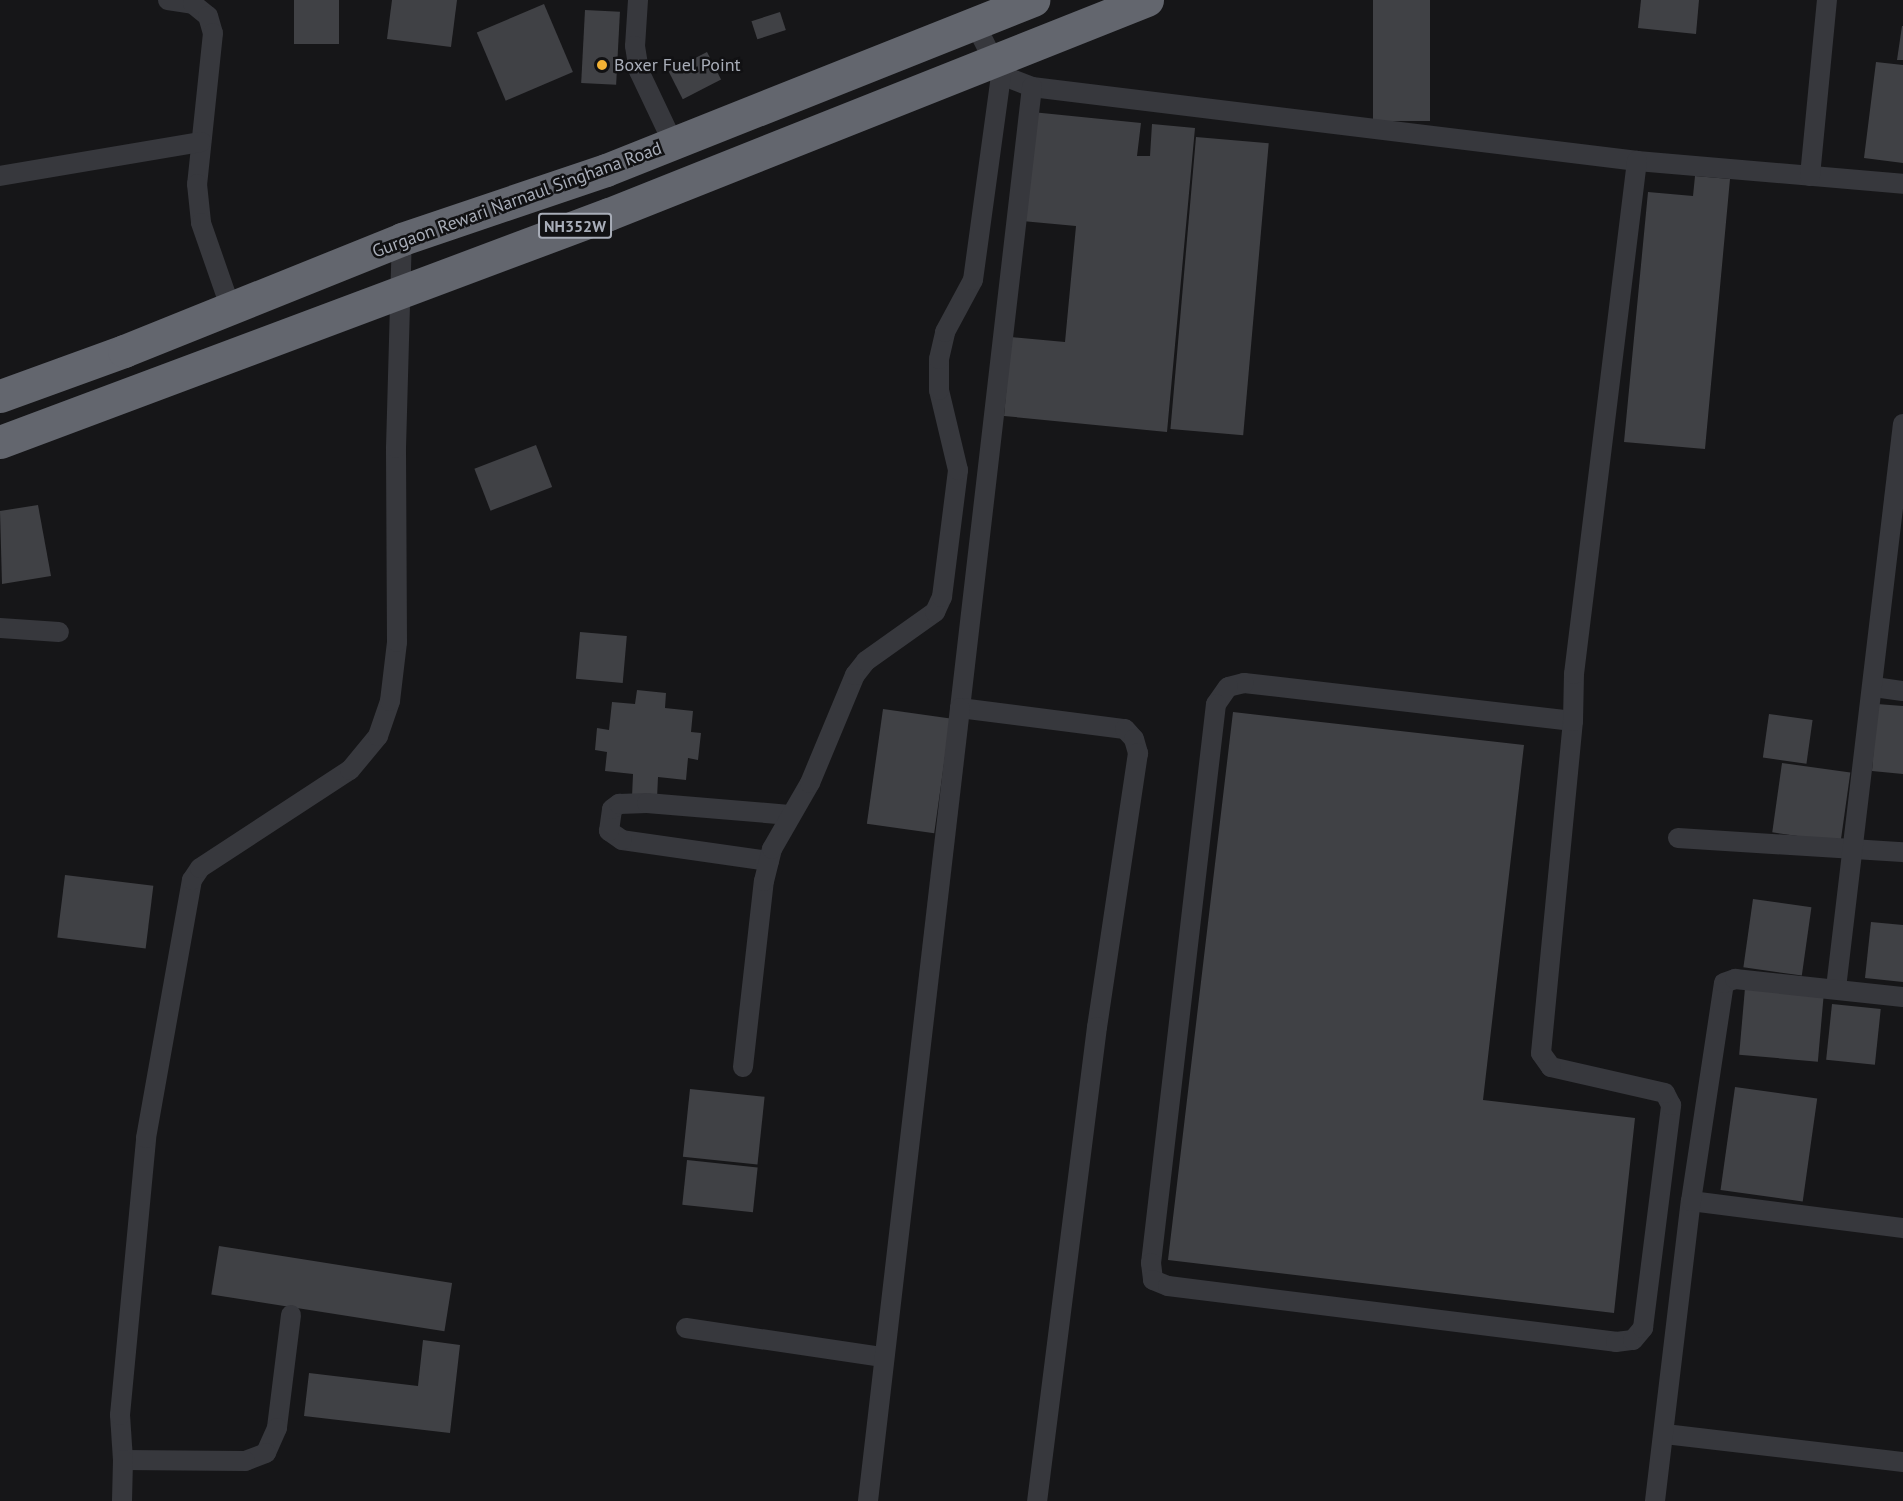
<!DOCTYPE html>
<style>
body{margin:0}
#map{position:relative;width:1903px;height:1501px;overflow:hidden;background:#161618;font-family:"PT Sans",sans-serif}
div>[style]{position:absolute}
.building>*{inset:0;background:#404145;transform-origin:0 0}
.lane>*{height:20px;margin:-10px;padding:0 10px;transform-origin:10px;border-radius:10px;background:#37383d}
.highway>*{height:33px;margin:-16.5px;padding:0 16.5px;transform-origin:16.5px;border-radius:16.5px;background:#63666e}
.dots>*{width:16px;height:16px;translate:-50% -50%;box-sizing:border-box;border:3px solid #111113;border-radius:50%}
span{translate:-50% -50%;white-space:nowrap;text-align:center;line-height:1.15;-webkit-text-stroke:5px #111113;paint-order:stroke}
.shield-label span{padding:2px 4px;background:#111113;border:2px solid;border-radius:4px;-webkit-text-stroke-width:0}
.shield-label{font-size:16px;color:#a8adb8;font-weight:700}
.poi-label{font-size:18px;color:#a8adb8}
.left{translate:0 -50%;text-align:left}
.street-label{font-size:18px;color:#a8adb8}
</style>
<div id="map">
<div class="building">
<div style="left:294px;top:0;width:45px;height:44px"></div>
<div style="clip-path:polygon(392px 0,457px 0,451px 47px,387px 39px)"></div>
<div style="left:1373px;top:0;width:57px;height:121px"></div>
<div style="clip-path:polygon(1641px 0,1699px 0,1696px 34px,1638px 28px)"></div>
<div style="left:544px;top:4px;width:74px;height:73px;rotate:67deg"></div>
<div style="left:585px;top:10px;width:35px;height:73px;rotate:3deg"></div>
<div style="left:780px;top:12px;width:19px;height:30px;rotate:72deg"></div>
<div style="clip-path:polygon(1902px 26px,1903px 26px,1903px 60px,1897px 60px)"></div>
<div style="left:707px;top:52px;width:31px;height:43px;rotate:63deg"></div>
<div style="clip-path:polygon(1876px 62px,1903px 65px,1903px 163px,1864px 158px)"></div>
<div style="clip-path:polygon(1032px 112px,1141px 123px,1137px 156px,1150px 156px,1152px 124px,1195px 128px,1167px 432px,1004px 416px,1011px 337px,1065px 342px,1076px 226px,1022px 221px)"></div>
<div style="left:1196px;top:137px;width:73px;height:293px;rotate:5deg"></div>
<div style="clip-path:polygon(1695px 176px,1730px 179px,1705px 449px,1624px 442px,1648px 192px,1693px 196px)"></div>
<div style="left:536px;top:445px;width:45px;height:66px;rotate:69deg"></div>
<div style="clip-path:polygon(38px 505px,51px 576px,2px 584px,0 511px)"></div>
<div style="left:580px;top:632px;width:47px;height:47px;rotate:5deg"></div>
<div style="clip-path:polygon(637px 690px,666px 693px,665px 708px,693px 711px,691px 732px,701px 733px,698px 760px,688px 758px,686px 780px,658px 777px,657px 799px,632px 797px,633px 774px,605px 771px,607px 752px,595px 750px,597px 728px,609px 730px,612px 702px,635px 704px)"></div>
<div style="clip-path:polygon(1877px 704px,1903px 706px,1903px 774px,1872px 771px)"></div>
<div style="left:883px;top:709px;width:68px;height:116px;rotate:8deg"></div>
<div style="clip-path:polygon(1233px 712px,1524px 745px,1483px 1100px,1635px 1118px,1614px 1313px,1168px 1260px)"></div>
<div style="left:1769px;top:714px;width:44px;height:44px;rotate:8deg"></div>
<div style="left:1782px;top:763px;width:69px;height:70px;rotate:8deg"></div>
<div style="left:65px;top:875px;width:89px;height:63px;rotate:7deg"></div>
<div style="left:1753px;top:899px;width:59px;height:69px;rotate:8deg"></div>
<div style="clip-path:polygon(1871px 922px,1903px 925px,1903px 982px,1865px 978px)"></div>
<div style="left:1745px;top:988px;width:79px;height:67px;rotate:5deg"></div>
<div style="left:1832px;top:1004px;width:49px;height:56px;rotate:6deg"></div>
<div style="left:1735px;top:1087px;width:83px;height:104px;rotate:8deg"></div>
<div style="left:690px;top:1089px;width:75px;height:68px;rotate:6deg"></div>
<div style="left:687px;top:1160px;width:71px;height:45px;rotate:6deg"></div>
<div style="left:219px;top:1246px;width:236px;height:49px;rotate:9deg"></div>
<div style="clip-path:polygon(423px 1340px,460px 1345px,450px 1433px,304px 1416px,309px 1373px,418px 1386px)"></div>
</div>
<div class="lane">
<div style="left:168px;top:0;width:25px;rotate:9deg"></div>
<div style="left:193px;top:4px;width:19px;rotate:39deg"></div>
<div style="left:208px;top:16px;width:18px;rotate:74deg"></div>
<div style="left:213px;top:33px;width:152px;rotate:96deg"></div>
<div style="left:197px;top:184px;width:39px;rotate:84deg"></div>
<div style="left:201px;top:223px;width:91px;rotate:70.8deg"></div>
<div style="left:638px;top:0;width:46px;rotate:93.7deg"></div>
<div style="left:635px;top:46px;width:25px;rotate:81deg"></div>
<div style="left:639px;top:71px;width:80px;rotate:64.7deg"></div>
<div style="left:975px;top:24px;width:57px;rotate:63deg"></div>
<div style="left:1001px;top:75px;width:33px;rotate:21deg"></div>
<div style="left:1032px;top:87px;width:610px;rotate:6.97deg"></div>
<div style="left:1637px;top:161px;width:267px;rotate:4.9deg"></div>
<div style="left:1032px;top:87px;width:625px;rotate:96.61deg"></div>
<div style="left:960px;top:708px;width:166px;rotate:7.3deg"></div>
<div style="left:1125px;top:729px;width:13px;rotate:48deg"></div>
<div style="left:1134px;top:739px;width:15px;rotate:74deg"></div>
<div style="left:1138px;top:753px;width:277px;rotate:98.5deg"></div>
<div style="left:1097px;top:1027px;width:478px;rotate:97.2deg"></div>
<div style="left:0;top:176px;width:204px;rotate:-9.6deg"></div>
<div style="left:1810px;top:176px;width:177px;rotate:-84.5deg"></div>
<div style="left:0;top:628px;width:59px;rotate:3.9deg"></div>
<div style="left:1874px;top:687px;width:29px;rotate:8deg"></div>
<div style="left:1573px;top:721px;width:331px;rotate:-173.4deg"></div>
<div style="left:1244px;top:683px;width:16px;rotate:166deg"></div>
<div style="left:1228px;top:687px;width:21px;rotate:125deg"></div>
<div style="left:1216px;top:704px;width:563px;rotate:96.63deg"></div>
<div style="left:1151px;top:1263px;width:17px;rotate:83deg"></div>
<div style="left:1153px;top:1280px;width:16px;rotate:22deg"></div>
<div style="left:1168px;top:1286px;width:451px;rotate:7.1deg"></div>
<div style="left:1616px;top:1342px;width:17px;rotate:-7deg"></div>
<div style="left:1633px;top:1340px;width:16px;rotate:-50deg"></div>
<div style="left:1643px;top:1328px;width:225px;rotate:-82.8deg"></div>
<div style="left:1671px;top:1105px;width:13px;rotate:-117deg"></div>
<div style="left:1665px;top:1093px;width:117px;rotate:-167.2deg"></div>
<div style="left:1551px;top:1067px;width:17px;rotate:-126deg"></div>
<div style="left:1541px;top:1053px;width:334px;rotate:-84.5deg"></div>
<div style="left:1573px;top:721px;width:47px;rotate:-88.8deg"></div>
<div style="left:1574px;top:674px;width:517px;rotate:-83deg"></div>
<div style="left:1678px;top:838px;width:225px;rotate:3.6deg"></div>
<div style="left:769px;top:861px;width:148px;rotate:-171.9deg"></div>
<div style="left:622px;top:840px;width:16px;rotate:-145deg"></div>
<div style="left:609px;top:831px;width:22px;rotate:-82deg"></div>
<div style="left:612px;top:809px;width:9px;rotate:-36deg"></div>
<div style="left:619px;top:804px;width:28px;rotate:-2deg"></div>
<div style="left:647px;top:803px;width:143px;rotate:4.8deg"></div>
<div style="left:1836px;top:988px;width:568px;rotate:-83.23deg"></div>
<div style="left:743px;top:1067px;width:187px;rotate:-83.6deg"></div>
<div style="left:764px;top:881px;width:33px;rotate:-76deg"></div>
<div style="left:772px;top:849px;width:76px;rotate:-60.1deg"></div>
<div style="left:810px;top:783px;width:117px;rotate:-67.4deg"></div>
<div style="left:855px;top:675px;width:18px;rotate:-52deg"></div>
<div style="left:866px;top:661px;width:85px;rotate:-35.4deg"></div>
<div style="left:935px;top:612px;width:17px;rotate:-65deg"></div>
<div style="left:942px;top:597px;width:128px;rotate:-82.8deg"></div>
<div style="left:958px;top:470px;width:82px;rotate:-103.4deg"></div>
<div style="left:939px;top:390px;width:31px;rotate:-90deg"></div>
<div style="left:939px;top:359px;width:28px;rotate:-77deg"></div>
<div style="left:945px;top:332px;width:59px;rotate:-61.7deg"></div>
<div style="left:973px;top:280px;width:207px;rotate:-82.2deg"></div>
<div style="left:1691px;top:1201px;width:214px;rotate:7.3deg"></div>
<div style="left:291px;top:1315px;width:114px;rotate:97.1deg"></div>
<div style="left:277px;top:1428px;width:27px;rotate:114deg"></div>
<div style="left:266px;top:1453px;width:22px;rotate:159deg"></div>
<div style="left:245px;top:1461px;width:122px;rotate:-179.5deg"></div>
<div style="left:123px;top:1460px;width:45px;rotate:-93.8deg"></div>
<div style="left:120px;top:1415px;width:278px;rotate:-84.6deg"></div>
<div style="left:146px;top:1138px;width:262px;rotate:-79.9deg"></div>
<div style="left:192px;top:880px;width:14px;rotate:-56deg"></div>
<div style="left:200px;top:868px;width:179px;rotate:-33.2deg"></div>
<div style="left:350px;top:770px;width:44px;rotate:-50.5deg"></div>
<div style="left:378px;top:736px;width:37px;rotate:-71deg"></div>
<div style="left:390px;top:701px;width:59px;rotate:-83.2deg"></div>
<div style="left:397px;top:642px;width:194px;rotate:-90.3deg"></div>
<div style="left:396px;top:448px;width:209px;rotate:-88.4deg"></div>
<div style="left:686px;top:1328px;width:199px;rotate:8.4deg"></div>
<div style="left:1665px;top:1434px;width:240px;rotate:6.7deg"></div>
<div style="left:122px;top:1501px;width:41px;rotate:-88.6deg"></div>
<div style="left:868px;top:1501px;width:798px;rotate:-83.38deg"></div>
<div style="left:1655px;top:1501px;width:302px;rotate:-83.2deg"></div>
<div style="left:1691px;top:1201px;width:220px;rotate:-81.4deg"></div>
<div style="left:1724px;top:983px;width:12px;rotate:-20deg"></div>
<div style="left:1735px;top:979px;width:169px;rotate:6.1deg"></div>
</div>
<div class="highway">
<div style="left:0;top:396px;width:132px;rotate:-19.9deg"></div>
<div style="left:124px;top:351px;width:300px;rotate:-21.9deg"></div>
<div style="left:402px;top:239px;width:215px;rotate:-18.7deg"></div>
<div style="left:606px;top:170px;width:460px;rotate:-21.7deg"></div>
<div style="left:0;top:442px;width:650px;rotate:-20.53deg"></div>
<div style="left:609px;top:214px;width:579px;rotate:-21.69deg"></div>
</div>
<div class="dots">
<div style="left:602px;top:65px;background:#f2b134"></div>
</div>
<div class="shield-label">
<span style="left:575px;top:226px">NH352W</span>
</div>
<div class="poi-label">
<span class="left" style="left:614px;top:65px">Boxer Fuel Point</span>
</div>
<div class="street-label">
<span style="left:517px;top:200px;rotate:-20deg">Gurgaon Rewari Narnaul Singhana Road</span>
</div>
</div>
